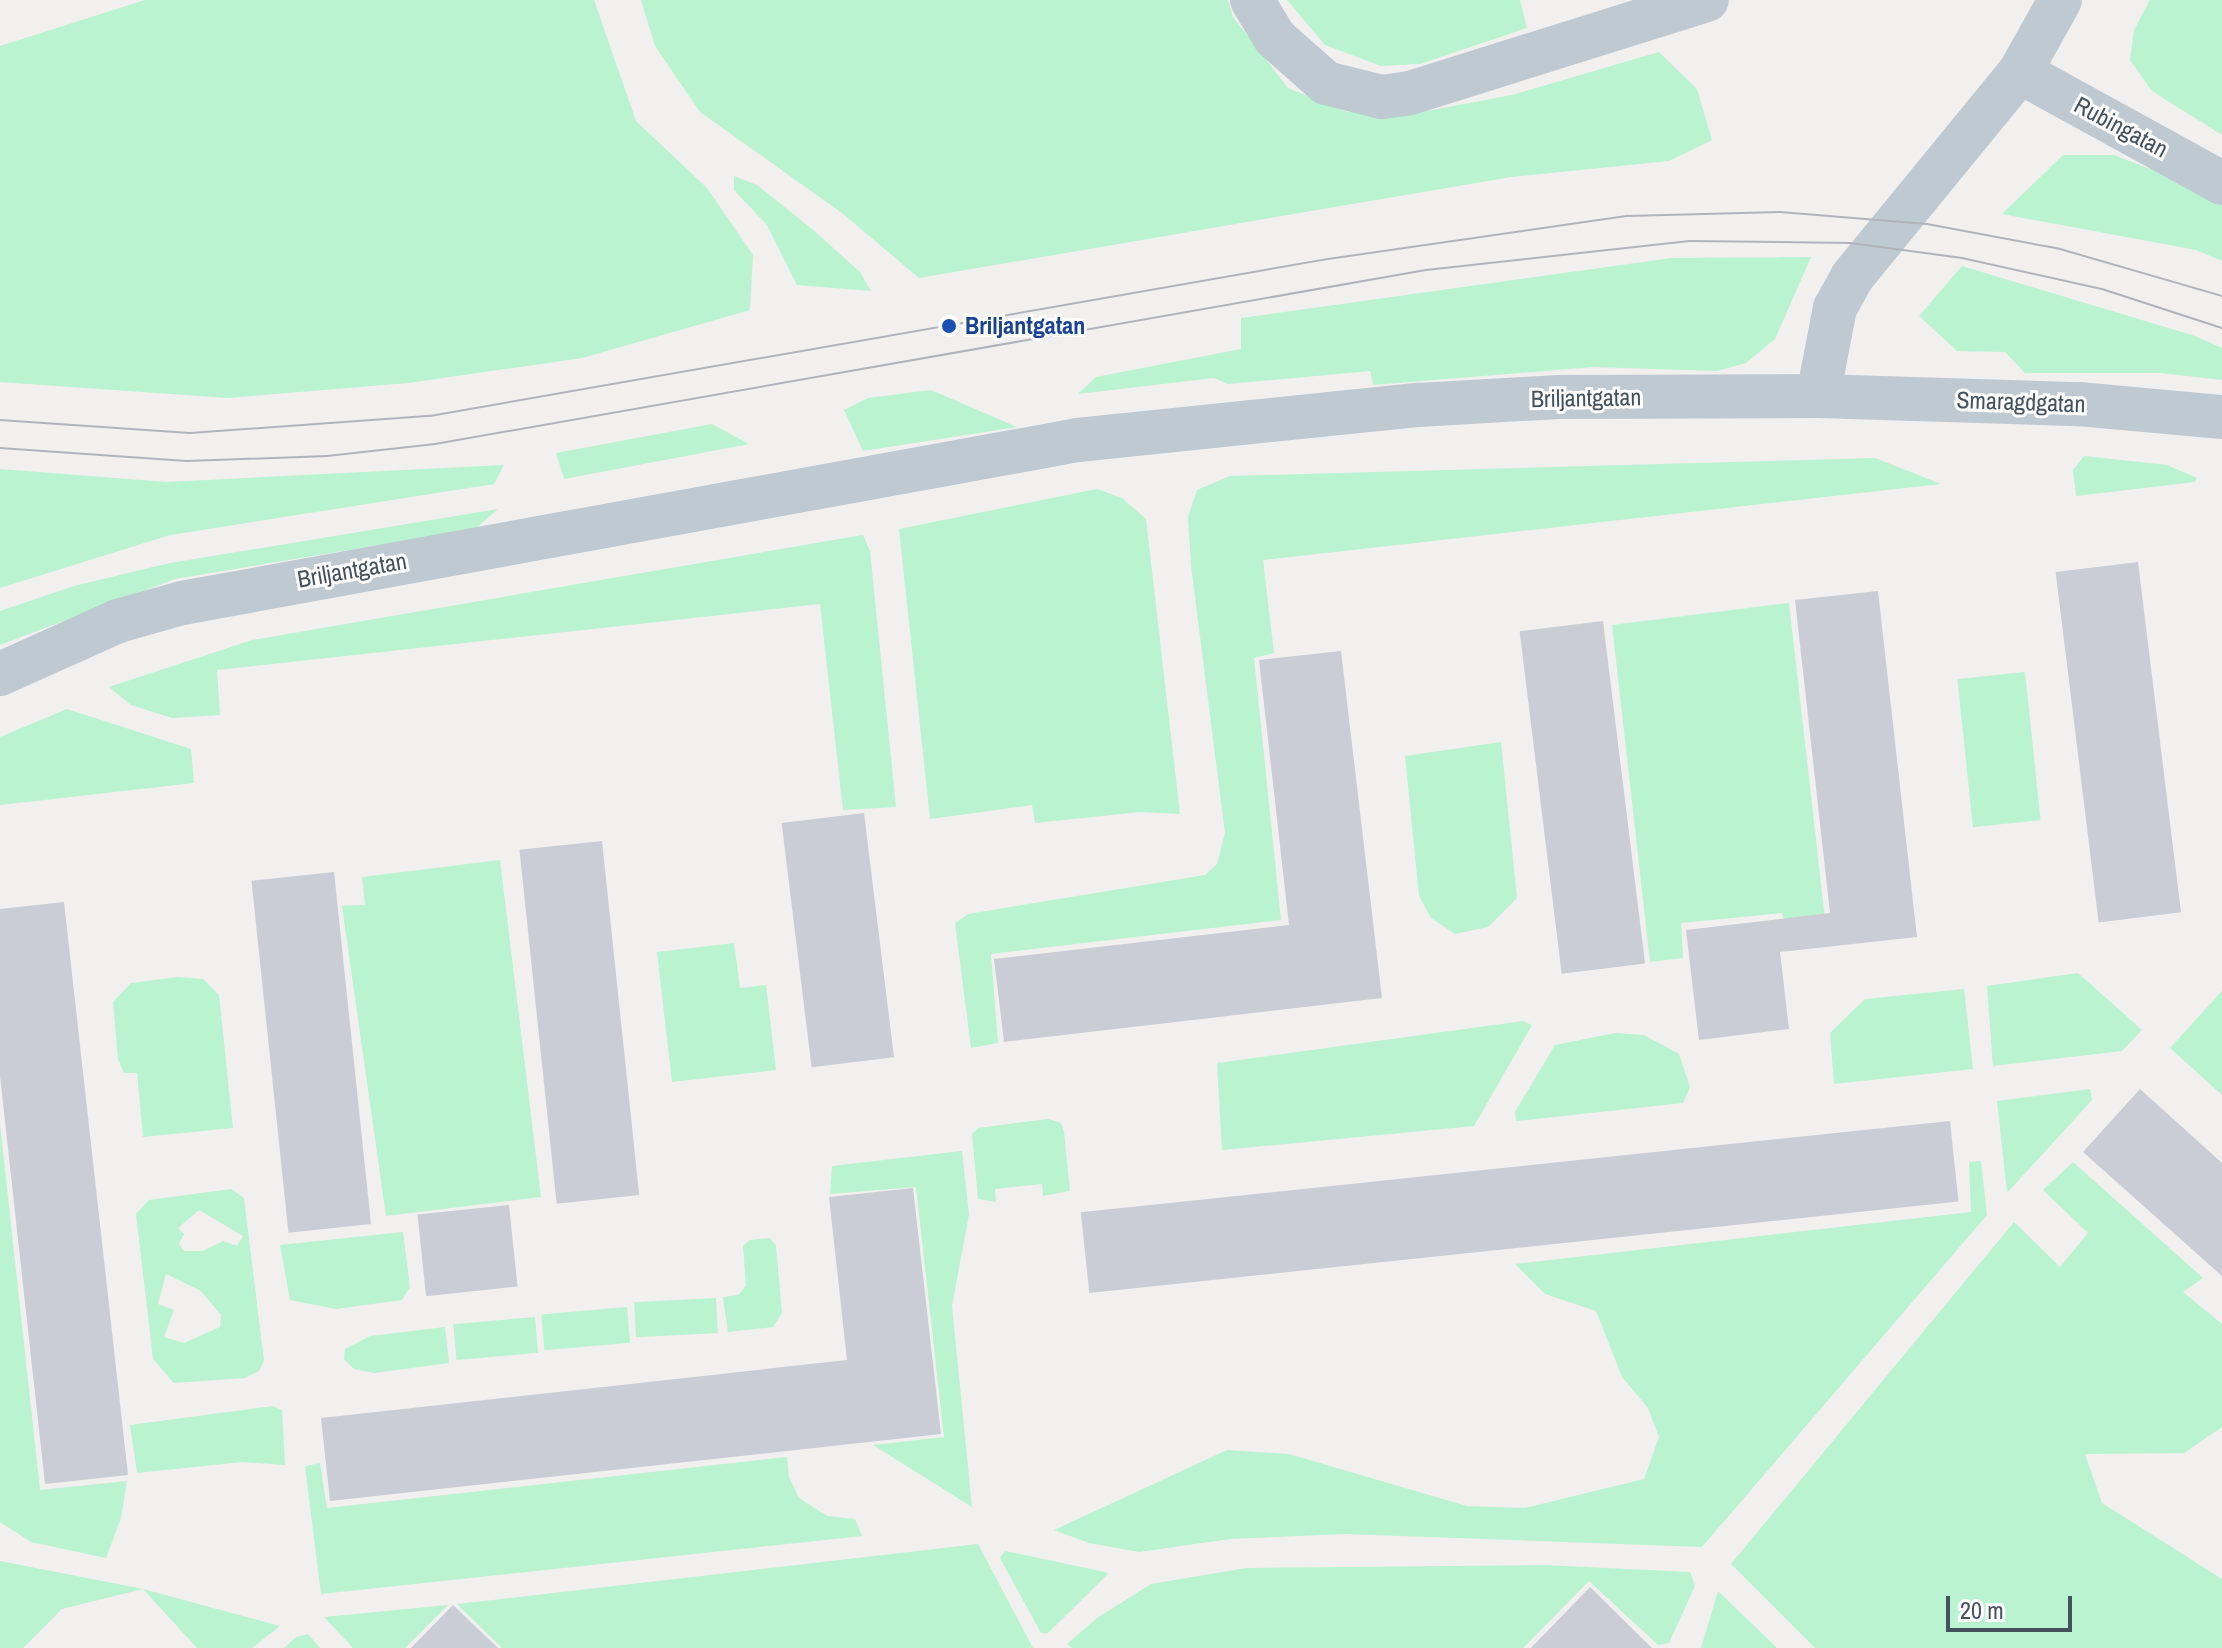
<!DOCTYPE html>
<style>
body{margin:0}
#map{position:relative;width:2222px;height:1648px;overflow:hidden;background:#f2efef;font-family:"Archivo Narrow",sans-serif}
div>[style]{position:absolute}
.green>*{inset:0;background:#b9f3d0;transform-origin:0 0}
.building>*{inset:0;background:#cacdd5;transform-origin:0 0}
.minor>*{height:44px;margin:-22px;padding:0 22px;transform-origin:22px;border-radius:22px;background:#bec9d2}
.tram>*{height:2px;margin:-1px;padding:0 1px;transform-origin:1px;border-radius:1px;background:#b0b4ba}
.dots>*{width:22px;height:22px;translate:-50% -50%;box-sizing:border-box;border:4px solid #fff;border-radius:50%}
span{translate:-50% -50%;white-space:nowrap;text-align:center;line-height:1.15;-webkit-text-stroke:6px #fff;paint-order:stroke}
.street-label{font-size:24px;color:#45525e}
.transit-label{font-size:24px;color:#164399;font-weight:700}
.left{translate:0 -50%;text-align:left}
.scale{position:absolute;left:1946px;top:1596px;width:126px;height:36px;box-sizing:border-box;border:4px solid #45525e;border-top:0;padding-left:10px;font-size:24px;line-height:28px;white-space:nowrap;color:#45525e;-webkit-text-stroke:6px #fff;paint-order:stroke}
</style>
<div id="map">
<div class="green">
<div style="clip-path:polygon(145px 0,594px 0,636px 121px,707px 188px,753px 255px,750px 310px,582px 358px,408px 383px,228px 398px,0 382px,0 46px)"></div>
<div style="clip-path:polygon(641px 0,1228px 0,1233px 17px,1288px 88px,1344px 111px,1395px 117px,1512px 95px,1659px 52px,1697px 89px,1712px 140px,1669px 161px,1511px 177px,919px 278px,842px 213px,700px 112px,655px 46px)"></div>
<div style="clip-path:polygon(1287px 0,1520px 0,1527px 28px,1420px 64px,1381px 66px,1325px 45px)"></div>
<div style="clip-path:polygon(2150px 0,2222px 0,2222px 135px,2152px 91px,2130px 60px,2134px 30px)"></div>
<div style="clip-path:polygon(2063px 155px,2114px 155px,2222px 197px,2222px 261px,2196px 250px,2002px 214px)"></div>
<div style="clip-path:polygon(734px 176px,757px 185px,812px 229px,860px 272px,871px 291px,797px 285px,767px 225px,734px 190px)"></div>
<div style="clip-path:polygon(1811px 257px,1775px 339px,1746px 363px,1717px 371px,1593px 367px,1373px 385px,1370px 371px,1228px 384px,1214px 378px,1078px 394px,1096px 377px,1241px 349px,1241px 318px,1672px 258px)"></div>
<div style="clip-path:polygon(1962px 266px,2195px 336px,2222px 348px,2222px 380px,2161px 373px,2025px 373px,2005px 352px,1957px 351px,1919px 316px)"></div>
<div style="clip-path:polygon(931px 390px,1017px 427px,863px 451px,844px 410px,868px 398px)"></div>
<div style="clip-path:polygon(712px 424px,749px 444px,564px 479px,556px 453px)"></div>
<div style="clip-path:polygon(2084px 456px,2167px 465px,2197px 478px,2195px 482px,2076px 496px,2073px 470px)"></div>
<div style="clip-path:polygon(1875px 458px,1941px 484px,1263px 560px,1274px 653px,1254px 658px,1281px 920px,991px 954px,998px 1043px,971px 1048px,955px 923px,968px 914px,1205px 875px,1217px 864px,1225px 833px,1191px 566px,1188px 517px,1197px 490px,1230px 476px)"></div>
<div style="clip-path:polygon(504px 465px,494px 484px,170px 535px,0 588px,0 469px,167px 482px)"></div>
<div style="clip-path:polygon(1097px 489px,1122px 498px,1146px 519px,1180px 814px,1140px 812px,1035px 823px,1032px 805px,930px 819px,899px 529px)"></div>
<div style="clip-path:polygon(498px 509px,475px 529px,175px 579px,0 645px,0 611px,74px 586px,170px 563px)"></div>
<div style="clip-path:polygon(863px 535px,870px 551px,896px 807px,843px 810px,820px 604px,217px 670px,220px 715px,172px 718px,131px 705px,109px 687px,252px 640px)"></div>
<div style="clip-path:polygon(1789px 603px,1828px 945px,1791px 951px,1782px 913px,1681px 923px,1683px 958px,1650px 962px,1612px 625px)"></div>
<div style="left:2025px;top:672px;width:149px;height:68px;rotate:84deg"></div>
<div style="clip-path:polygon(67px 709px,191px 749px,194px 783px,0 805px,0 737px)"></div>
<div style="clip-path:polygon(1501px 742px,1517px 898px,1488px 927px,1455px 934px,1431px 918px,1419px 896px,1405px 756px)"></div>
<div style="clip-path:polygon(500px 860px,541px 1197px,386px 1216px,342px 906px,365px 905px,362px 877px)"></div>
<div style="clip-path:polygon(734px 943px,740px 988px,766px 985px,776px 1070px,672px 1082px,657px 952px)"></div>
<div style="clip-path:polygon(2078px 973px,2142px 1030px,2122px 1051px,1993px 1066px,1987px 986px)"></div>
<div style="clip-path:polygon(178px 977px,203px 979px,219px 995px,233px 1128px,143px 1137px,137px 1073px,124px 1073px,118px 1059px,113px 1002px,131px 983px)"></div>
<div style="clip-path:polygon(1964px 989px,1973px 1069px,1834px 1084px,1830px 1033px,1865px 999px)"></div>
<div style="clip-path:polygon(2222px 991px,2222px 1095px,2170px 1048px)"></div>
<div style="clip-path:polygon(1523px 1021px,1532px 1025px,1474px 1126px,1222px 1150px,1217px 1063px)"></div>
<div style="clip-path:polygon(1615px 1033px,1644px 1035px,1679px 1054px,1690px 1087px,1683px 1103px,1516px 1121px,1515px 1112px,1555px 1045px)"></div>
<div style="clip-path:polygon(2090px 1089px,2092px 1100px,2007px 1193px,1997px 1101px)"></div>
<div style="clip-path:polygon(1048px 1119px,1061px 1123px,1064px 1132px,1070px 1191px,1043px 1196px,1042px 1184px,995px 1189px,996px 1202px,978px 1199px,972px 1134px,978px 1128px)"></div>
<div style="clip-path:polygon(0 1124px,40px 1490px,127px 1481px,121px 1518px,106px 1558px,31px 1542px,0 1522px)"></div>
<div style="clip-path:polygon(962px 1151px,969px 1214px,952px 1306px,972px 1507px,873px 1445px,944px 1437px,916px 1187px,830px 1194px,832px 1166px)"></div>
<div style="clip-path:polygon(1981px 1161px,1987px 1215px,1702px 1547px,1345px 1534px,1230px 1539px,1139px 1552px,1089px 1543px,1054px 1530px,1227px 1450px,1289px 1454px,1467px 1506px,1525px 1508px,1644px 1479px,1659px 1437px,1648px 1408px,1622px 1377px,1596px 1311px,1545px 1294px,1515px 1264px,1971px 1212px,1969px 1162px)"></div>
<div style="clip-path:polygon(2073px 1162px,2203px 1278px,2183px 1292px,2222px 1324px,2222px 1427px,2184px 1453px,2085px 1454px,2102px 1503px,2222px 1579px,2222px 1648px,1815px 1648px,1731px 1564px,2014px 1222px,2060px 1267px,2088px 1233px,2043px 1190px)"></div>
<div style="clip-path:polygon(evenodd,231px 1189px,244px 1198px,264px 1361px,259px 1371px,245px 1378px,174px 1383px,153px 1359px,136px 1214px,149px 1200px,231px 1189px,199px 1210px,243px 1236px,237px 1246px,223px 1241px,203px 1251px,184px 1251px,179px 1244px,184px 1234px,178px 1228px,199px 1210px,231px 1189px,166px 1274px,201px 1291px,221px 1315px,220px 1327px,184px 1343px,164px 1337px,174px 1310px,158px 1304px,166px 1274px)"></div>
<div style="clip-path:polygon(403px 1232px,410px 1287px,402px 1300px,336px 1309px,290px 1300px,280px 1245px)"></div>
<div style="clip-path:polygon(770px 1238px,776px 1246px,782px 1313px,773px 1327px,728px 1332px,723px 1297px,738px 1295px,746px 1286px,743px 1246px,750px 1240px)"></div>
<div style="left:716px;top:1298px;width:35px;height:82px;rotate:87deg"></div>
<div style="left:627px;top:1307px;width:36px;height:86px;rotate:85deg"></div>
<div style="left:535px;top:1317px;width:36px;height:82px;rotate:85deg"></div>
<div style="clip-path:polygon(445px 1327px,449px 1363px,374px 1373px,354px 1369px,344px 1359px,345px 1349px,370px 1336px)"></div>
<div style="clip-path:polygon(273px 1406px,282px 1410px,285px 1465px,242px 1462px,137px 1473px,130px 1425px)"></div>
<div style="clip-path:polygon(787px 1457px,789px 1477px,799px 1498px,827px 1516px,855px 1519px,862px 1536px,321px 1594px,305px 1466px,320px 1463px,327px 1508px)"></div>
<div style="clip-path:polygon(978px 1544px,1033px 1648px,502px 1648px,457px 1604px)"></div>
<div style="clip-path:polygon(1005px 1551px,1105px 1572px,1108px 1574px,1048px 1633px,1041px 1633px,1000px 1558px)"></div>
<div style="clip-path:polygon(0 1561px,143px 1589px,280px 1626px,252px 1648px,197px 1648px,143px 1589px,62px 1609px,23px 1648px,0 1648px)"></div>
<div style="clip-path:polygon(1544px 1565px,1690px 1572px,1695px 1586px,1669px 1643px,1658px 1645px,1589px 1581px,1523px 1648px,1072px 1648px,1067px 1644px,1097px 1618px,1151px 1584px,1246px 1568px)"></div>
<div style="clip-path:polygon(1718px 1591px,1777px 1648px,1701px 1648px)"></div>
<div style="clip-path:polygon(448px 1605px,405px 1648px,353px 1648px,324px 1617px)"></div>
<div style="clip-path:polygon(308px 1634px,320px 1648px,284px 1648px,296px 1637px)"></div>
</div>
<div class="building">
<div style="left:2138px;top:562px;width:353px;height:83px;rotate:83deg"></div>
<div style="clip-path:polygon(1878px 591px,1917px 937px,1780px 952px,1789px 1029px,1699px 1040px,1686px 930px,1830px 913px,1795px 600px)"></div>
<div style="left:1603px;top:621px;width:345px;height:84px;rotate:83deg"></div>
<div style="clip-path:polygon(1341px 651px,1382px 998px,1004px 1042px,994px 959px,1289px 925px,1259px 660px)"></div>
<div style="left:864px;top:813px;width:246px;height:83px;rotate:83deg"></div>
<div style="left:602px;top:841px;width:356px;height:83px;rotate:84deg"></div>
<div style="left:334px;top:872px;width:354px;height:83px;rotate:84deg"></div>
<div style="clip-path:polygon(64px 902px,128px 1475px,45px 1484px,0 1076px,0 909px)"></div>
<div style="clip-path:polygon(2140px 1089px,2222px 1163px,2222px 1276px,2083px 1152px)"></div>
<div style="left:1950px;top:1121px;width:81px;height:874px;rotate:84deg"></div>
<div style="clip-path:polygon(913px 1188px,941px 1434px,330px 1501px,321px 1418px,847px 1360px,829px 1197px)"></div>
<div style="left:509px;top:1205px;width:82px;height:92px;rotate:84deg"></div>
<div style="clip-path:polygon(1590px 1587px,1652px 1648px,1531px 1648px)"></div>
<div style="clip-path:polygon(453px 1605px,498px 1648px,411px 1648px)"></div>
</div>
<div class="minor">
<div style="left:1252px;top:0;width:44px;rotate:58.8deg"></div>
<div style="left:1275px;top:38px;width:68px;rotate:41.4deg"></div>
<div style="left:1326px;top:83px;width:58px;rotate:14deg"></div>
<div style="left:1382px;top:97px;width:28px;rotate:-8deg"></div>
<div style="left:1410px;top:93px;width:311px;rotate:-17.4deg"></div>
<div style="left:2020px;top:72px;width:230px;rotate:28.8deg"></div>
<div style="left:1818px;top:396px;width:261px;rotate:1.8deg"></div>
<div style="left:2079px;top:404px;width:144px;rotate:5.2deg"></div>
<div style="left:0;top:674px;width:129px;rotate:-24.2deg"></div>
<div style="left:118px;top:621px;width:66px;rotate:-15.7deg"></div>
<div style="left:182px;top:603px;width:911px;rotate:-10.31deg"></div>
<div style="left:1078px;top:440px;width:343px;rotate:-5.9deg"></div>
<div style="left:1419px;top:405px;width:140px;rotate:-3.3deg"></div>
<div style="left:1559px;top:397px;width:259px;rotate:-0.2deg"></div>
<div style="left:1818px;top:396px;width:90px;rotate:-79.1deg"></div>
<div style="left:1835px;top:308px;width:35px;rotate:-61deg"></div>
<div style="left:1852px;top:277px;width:265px;rotate:-50.7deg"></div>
<div style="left:2020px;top:72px;width:82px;rotate:-60.9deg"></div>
</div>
<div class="tram">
<div style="left:0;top:420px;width:190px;rotate:3.9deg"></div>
<div style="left:190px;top:433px;width:241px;rotate:-4.1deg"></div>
<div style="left:430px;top:416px;width:912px;rotate:-9.92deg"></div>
<div style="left:1328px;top:259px;width:303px;rotate:-8.2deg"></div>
<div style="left:1628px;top:216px;width:152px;rotate:-1.5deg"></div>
<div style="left:1780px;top:212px;width:147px;rotate:4.7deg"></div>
<div style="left:1927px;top:224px;width:135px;rotate:10.6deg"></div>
<div style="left:2060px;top:249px;width:169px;rotate:16.2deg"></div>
<div style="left:0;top:448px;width:187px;rotate:4deg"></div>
<div style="left:187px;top:461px;width:140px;rotate:-2deg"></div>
<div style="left:327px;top:456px;width:109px;rotate:-6.3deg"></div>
<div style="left:435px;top:444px;width:1006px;rotate:-9.96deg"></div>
<div style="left:1426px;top:270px;width:265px;rotate:-6.3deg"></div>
<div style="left:1689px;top:241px;width:161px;rotate:0.7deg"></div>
<div style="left:1850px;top:243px;width:113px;rotate:7.6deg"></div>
<div style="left:1962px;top:258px;width:143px;rotate:12.5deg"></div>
<div style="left:2102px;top:289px;width:126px;rotate:18deg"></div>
</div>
<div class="dots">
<div style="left:949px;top:326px;background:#1a4fb4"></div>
</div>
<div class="street-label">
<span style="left:2121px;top:127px;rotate:28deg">Rubingatan</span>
<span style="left:1586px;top:398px;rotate:-1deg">Briljantgatan</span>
<span style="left:2021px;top:402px;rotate:2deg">Smaragdgatan</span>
<span style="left:352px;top:570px;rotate:-10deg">Briljantgatan</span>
</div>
<div class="transit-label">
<span class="left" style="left:965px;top:326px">Briljantgatan</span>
</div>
<div class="scale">20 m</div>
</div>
